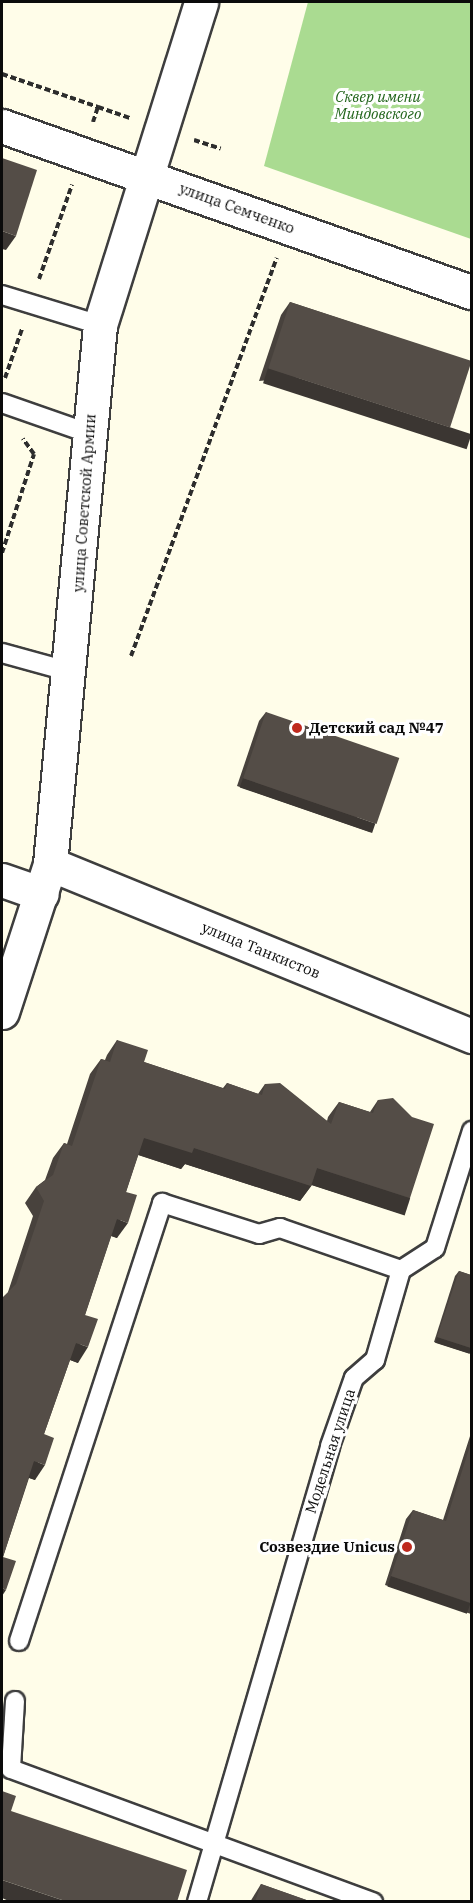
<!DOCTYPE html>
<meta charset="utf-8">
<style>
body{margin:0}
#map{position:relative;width:473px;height:1903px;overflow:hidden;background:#fffde9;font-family:"IBM Plex Serif",serif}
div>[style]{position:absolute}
.forest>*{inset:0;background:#aadb91}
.path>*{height:4px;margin-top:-2px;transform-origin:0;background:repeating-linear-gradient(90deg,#2d2d2d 0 6px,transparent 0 9px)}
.roads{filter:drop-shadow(2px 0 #3e3e3e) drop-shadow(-2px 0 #3e3e3e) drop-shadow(0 2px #3e3e3e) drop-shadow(0 -2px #3e3e3e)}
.service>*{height:18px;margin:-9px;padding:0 9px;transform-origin:9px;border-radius:9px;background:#fff}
.minor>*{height:33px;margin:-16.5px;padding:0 16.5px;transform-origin:16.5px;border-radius:16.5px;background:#fff}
.tertiary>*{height:33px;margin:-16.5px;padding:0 16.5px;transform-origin:16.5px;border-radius:16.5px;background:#fff}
.wall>*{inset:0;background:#48423d}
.shaded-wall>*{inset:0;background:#3b3632;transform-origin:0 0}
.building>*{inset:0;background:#544d47;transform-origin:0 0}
.dots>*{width:16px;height:16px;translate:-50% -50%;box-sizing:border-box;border:3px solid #fff;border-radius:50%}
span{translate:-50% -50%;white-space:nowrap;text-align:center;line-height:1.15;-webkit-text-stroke:6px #fff;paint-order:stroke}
.park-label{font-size:15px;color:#21641a;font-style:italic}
.street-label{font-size:15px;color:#0b0b0b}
.poi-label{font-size:15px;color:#0b0b0b;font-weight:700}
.left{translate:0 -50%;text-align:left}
.right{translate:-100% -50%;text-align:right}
.frame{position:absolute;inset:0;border:3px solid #0b0b0b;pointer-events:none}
</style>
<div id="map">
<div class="forest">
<div style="clip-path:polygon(308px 2px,471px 2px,471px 239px,264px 166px)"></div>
</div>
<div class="path">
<div style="left:2px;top:74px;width:102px;rotate:19deg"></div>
<div style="left:93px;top:122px;width:16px;rotate:-72deg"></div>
<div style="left:98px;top:107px;width:34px;rotate:19deg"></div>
<div style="left:194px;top:140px;width:28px;rotate:18deg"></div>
<div style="left:39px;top:279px;width:100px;rotate:-70.7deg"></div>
<div style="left:5px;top:378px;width:52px;rotate:-70.9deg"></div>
<div style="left:2px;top:553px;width:104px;rotate:-72.1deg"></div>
<div style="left:34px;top:454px;width:19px;rotate:-126deg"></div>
<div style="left:131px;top:656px;width:424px;rotate:-69.9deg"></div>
</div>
<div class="roads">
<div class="service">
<div style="left:2px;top:295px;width:102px;rotate:17deg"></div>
<div style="left:2px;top:403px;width:91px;rotate:19.2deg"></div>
<div style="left:2px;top:653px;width:72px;rotate:15.4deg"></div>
<div style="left:19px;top:1641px;width:461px;rotate:-71.9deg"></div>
<div style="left:162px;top:1203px;width:102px;rotate:17.7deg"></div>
<div style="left:259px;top:1234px;width:22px;rotate:-16deg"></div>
<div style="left:280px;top:1228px;width:128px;rotate:19.1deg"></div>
<div style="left:15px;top:1701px;width:68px;rotate:93.4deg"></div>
<div style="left:11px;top:1769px;width:386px;rotate:20.2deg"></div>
<div style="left:197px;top:1902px;width:475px;rotate:-73.7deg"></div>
<div style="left:330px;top:1446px;width:72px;rotate:-70.6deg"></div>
<div style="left:354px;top:1378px;width:28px;rotate:-41deg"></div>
<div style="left:375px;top:1360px;width:94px;rotate:-73.9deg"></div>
<div style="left:401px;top:1270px;width:40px;rotate:-32.9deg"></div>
<div style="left:435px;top:1248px;width:123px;rotate:-72.5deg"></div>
</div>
<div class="minor">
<div style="left:2px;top:126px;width:498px;rotate:19.5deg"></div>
<div style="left:50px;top:864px;width:456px;rotate:22.2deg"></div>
<div style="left:2px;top:880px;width:42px;rotate:19.3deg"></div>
</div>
<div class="tertiary">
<div style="left:2px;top:1012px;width:156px;rotate:-72deg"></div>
<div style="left:50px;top:864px;width:541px;rotate:-84.7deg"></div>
<div style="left:100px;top:325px;width:338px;rotate:-72.6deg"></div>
</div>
</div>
<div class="wall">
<div style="clip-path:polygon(290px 302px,471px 362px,259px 381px,281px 315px)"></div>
<div style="clip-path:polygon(266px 712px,370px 832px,237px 786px,259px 721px)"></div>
<div style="clip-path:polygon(117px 1040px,144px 1062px,223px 1088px,227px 1083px,258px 1094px,265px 1084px,327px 1121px,328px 1117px,339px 1102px,370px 1112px,378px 1100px,410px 1198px,399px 1213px,312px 1185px,300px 1201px,185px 1164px,181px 1169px,138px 1155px,126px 1192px,117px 1238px,111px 1236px,85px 1315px,78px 1363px,70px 1360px,44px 1434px,35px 1480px,29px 1478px,3px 1557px,2px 1596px,8px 1292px,33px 1216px,25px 1203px,36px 1187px,45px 1180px,53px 1158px,64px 1143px,67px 1144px,90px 1074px,101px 1059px,105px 1060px,107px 1055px)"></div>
<div style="clip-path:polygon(459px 1271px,471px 1275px,471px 1354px,434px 1342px,455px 1276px)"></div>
<div style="clip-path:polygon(471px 1433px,471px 1614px,385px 1585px,406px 1519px,413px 1510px,443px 1520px)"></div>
<div style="clip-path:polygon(261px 1884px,312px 1902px,250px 1902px)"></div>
</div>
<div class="shaded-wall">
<div style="clip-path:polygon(2px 231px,16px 236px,6px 250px,2px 249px)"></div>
<div style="left:268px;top:368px;width:214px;height:16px;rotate:18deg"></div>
<div style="left:243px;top:778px;width:140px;height:10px;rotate:19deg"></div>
<div style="clip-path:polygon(144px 1138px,194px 1148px,311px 1186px,300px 1201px,185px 1164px,181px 1169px,133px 1153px)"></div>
<div style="left:317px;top:1168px;width:98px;height:18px;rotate:18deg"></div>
<div style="clip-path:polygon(117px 1219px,128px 1223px,117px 1238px,106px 1234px)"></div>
<div style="left:437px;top:1337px;width:36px;height:6px;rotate:18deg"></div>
<div style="clip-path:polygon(76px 1343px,88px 1347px,78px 1363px,65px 1358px)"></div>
<div style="clip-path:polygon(34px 1461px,45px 1465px,35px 1480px,24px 1476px)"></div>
<div style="left:391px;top:1576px;width:84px;height:11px;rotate:19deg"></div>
<div style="clip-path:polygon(2px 1588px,6px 1590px,2px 1596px)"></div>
<div style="clip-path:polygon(2px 1880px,68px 1902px,11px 1902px,2px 1898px)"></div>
</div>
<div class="building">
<div style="clip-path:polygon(2px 158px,37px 170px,16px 236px,2px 231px)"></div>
<div style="left:290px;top:302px;width:191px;height:70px;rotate:18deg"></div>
<div style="left:266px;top:712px;width:141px;height:70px;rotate:19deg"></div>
<div style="clip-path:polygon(117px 1040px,148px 1050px,144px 1062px,225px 1089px,227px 1083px,262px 1095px,265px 1084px,280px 1083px,331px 1124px,339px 1102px,373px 1113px,378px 1100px,393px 1098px,412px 1117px,434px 1124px,410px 1198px,317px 1168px,311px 1186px,194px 1148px,192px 1153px,144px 1138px,126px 1192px,137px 1195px,128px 1223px,117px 1219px,85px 1315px,98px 1319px,88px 1347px,76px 1343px,44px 1434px,54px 1438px,45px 1465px,34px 1461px,3px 1557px,16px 1561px,6px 1590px,2px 1588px,2px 1298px,16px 1284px,44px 1201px,36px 1187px,53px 1175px,64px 1143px,72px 1146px,101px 1059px,110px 1062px)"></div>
<div style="clip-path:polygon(459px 1271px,471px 1275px,471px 1348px,437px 1337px)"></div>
<div style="clip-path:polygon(471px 1443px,471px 1603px,391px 1576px,413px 1510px,446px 1521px)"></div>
<div style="clip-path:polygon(2px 1791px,16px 1796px,11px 1811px,187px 1870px,177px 1902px,68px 1902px,2px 1880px)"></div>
<div style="clip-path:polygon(261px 1884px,312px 1902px,255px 1902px)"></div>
</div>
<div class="dots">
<div style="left:297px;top:728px;background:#bf2a1f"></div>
<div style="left:407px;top:1547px;background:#bf2a1f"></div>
</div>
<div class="park-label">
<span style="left:378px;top:105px">Сквер имени<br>Миндовского</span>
</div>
<div class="street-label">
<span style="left:237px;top:208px;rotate:20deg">улица Семченко</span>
<span style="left:84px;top:503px;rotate:-86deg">улица Советской Армии</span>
<span style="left:261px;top:950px;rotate:22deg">улица Танкистов</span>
<span style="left:330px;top:1451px;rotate:-72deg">Модельная улица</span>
</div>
<div class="poi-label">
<span class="left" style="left:309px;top:728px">Детский сад №47</span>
<span class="right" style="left:395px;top:1547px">Созвездие Unicus</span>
</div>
<div class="frame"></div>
</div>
